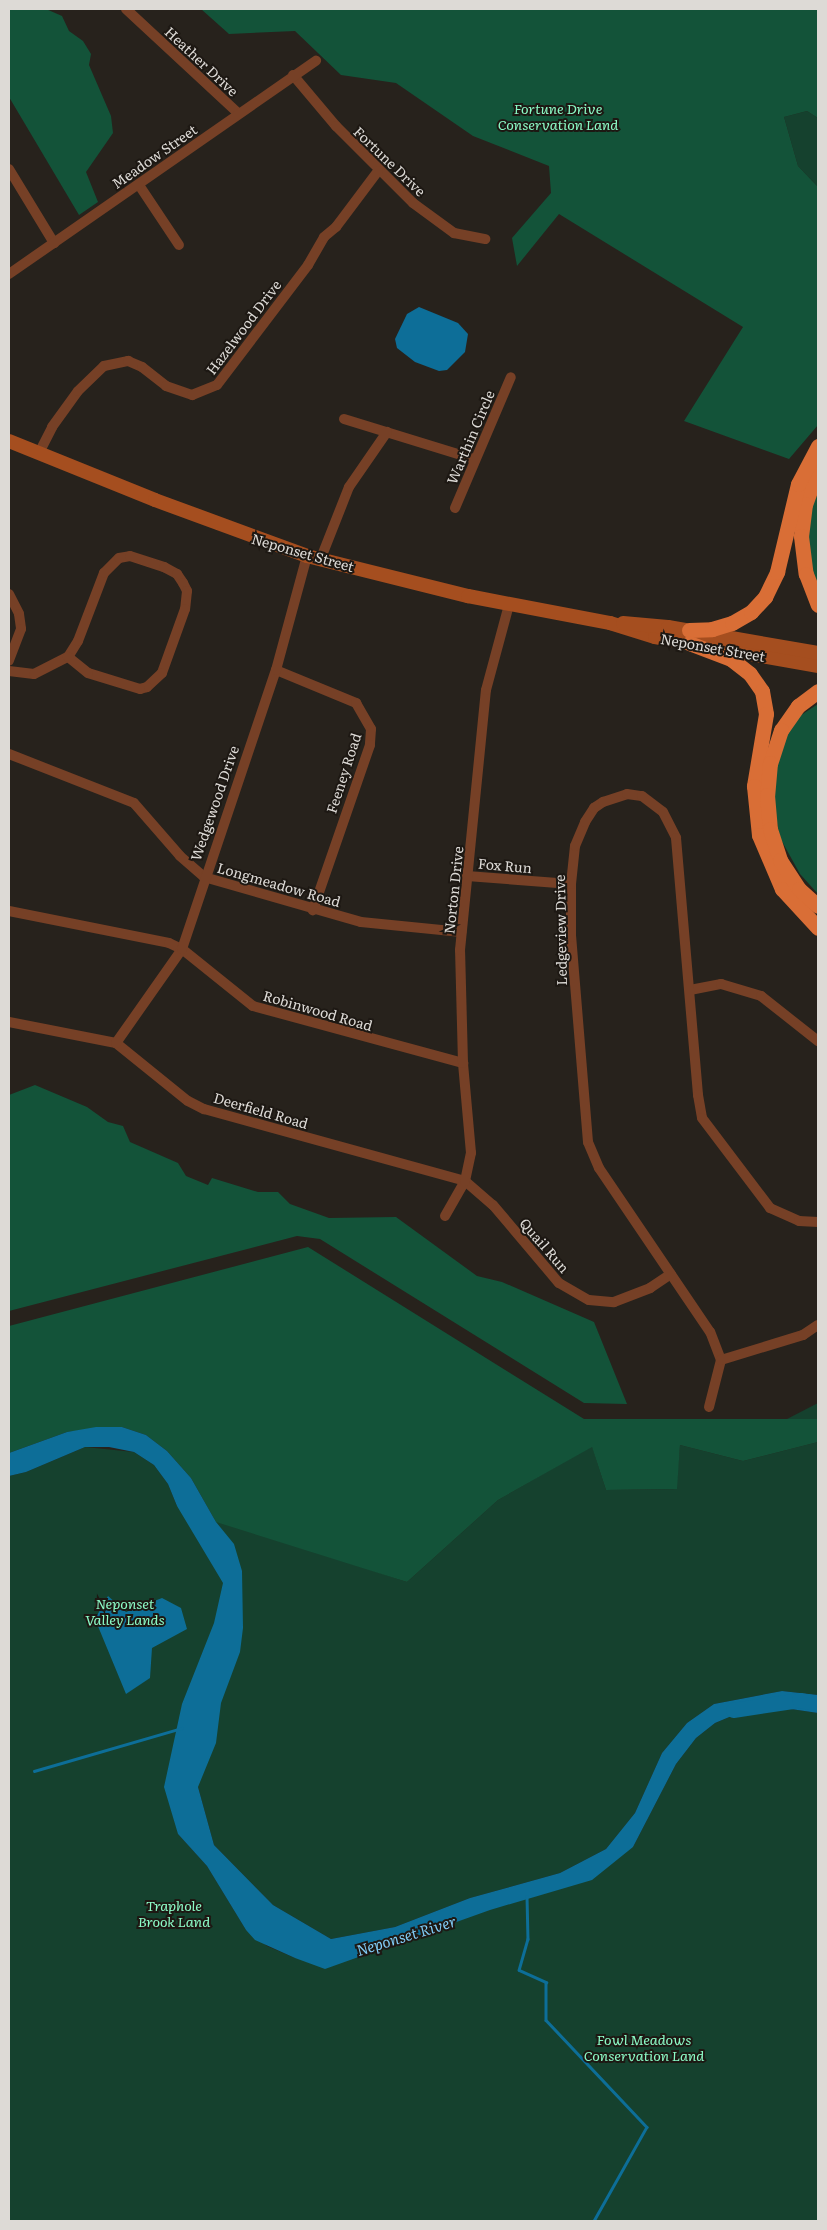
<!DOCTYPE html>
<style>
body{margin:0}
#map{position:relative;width:827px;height:2230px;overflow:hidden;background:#27221c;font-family:Literata,serif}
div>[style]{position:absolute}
.green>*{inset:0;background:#15412e}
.forest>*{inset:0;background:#135339}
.water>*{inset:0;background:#0d6e98}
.stream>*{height:2.5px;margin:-1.25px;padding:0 1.25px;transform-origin:1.25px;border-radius:1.25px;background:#0d6e98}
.river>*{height:15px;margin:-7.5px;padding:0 7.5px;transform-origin:7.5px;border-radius:7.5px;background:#0d6e98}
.street>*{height:10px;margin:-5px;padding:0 5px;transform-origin:5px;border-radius:5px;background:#764026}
.secondary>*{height:14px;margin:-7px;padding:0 7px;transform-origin:7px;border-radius:7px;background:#a54e1f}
.highway>*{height:15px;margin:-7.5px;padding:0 7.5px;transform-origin:7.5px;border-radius:7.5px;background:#d96e36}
span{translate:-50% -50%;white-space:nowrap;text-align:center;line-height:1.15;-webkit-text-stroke:4px #1d1813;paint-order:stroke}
.street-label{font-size:14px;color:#dddad6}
.park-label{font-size:14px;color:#8cfbc7;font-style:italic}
.water-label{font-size:15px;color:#80cbf5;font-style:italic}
.frame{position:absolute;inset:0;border:10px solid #dddad6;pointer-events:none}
</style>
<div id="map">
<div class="green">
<div style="clip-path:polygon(807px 111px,818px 118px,818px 187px,798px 166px,784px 117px)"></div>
<div style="clip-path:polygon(818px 1403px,818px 1419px,787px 1419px)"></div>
<div style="clip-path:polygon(818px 1442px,818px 1695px,782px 1691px,714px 1704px,687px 1723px,662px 1753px,635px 1813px,606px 1849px,560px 1873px,470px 1898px,395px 1927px,331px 1939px,273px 1905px,214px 1845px,198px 1787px,178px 1834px,207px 1866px,246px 1930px,267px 1946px,295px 1958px,434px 1931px,633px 1847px,676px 1764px,696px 1738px,715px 1723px,770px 1700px,784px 1708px,818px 1713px,818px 2221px,9px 2221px,9px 1476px,26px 1472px,85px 1447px,134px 1452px,154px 1465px,168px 1484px,177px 1506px,407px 1582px,498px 1500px,592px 1446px,606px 1490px,676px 1489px,680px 1445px,743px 1461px)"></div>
</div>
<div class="forest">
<div style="clip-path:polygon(9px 9px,46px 9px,62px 16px,69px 31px,83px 41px,91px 54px,89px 65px,111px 116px,113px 133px,86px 172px,98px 202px,79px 215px,9px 97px)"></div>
<div style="clip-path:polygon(201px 9px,818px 9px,818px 118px,807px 111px,784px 117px,798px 166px,818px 187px,818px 425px,789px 459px,684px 421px,743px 327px,559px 214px,517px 266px,512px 238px,551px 193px,549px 166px,473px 136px,396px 83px,341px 75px,295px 31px,229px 34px)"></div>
<div style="clip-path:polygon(818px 493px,818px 589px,807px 556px,808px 515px)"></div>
<div style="clip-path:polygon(818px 704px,818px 894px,800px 874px,779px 836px,773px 795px,778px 758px,792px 721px)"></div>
<div style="clip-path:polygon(35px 1085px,87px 1107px,108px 1122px,123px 1126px,130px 1142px,178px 1163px,186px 1176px,208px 1185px,212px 1178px,258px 1192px,278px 1192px,290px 1204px,329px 1218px,396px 1217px,477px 1276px,502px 1282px,594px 1322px,627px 1404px,584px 1403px,320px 1239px,297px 1236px,9px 1311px,9px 1095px)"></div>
<div style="clip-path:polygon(308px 1247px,584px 1419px,818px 1419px,818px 1442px,743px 1461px,680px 1445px,677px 1489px,606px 1490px,592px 1447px,498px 1500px,407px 1582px,216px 1522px,191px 1478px,167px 1451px,146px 1435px,122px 1427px,67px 1432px,9px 1453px,9px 1326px)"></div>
</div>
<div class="water">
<div style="clip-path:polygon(419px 307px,458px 323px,468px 334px,465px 352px,447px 370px,439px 371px,415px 362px,397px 348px,395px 339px,407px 314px)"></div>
<div style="clip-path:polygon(96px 1427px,122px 1427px,146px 1435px,167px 1451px,191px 1478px,216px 1522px,234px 1544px,242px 1571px,243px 1628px,240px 1652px,221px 1703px,216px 1743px,198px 1787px,214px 1845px,273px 1905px,331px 1939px,395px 1927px,470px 1898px,560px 1873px,606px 1849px,635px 1813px,662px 1753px,687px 1723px,714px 1704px,782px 1691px,818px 1695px,818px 1713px,784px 1708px,770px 1700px,715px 1723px,696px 1738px,676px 1764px,633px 1847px,592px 1880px,490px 1910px,325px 1969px,295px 1958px,255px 1940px,246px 1930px,207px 1866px,178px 1834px,164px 1787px,182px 1704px,214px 1623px,223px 1583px,177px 1506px,168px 1484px,154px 1465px,134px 1452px,109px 1447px,85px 1447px,26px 1472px,9px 1476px,9px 1453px,67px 1432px)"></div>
<div style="clip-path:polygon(108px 1596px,126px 1612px,162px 1598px,181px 1608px,187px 1629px,152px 1648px,150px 1678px,126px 1694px,95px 1619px)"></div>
</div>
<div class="stream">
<div style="left:34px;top:1771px;width:154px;rotate:-16.2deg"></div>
<div style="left:527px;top:1896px;width:43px;rotate:88.7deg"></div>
<div style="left:528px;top:1939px;width:32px;rotate:106deg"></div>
<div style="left:519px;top:1970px;width:30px;rotate:24deg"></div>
<div style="left:546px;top:1982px;width:38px;rotate:90deg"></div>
<div style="left:546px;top:2020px;width:147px;rotate:46.7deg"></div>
<div style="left:647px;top:2127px;width:108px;rotate:119.4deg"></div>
</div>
<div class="river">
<div style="left:733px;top:1710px;width:67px;rotate:-8.6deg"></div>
<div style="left:799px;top:1700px;width:19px;rotate:9deg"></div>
</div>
<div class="street">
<div style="left:126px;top:9px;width:153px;rotate:42.9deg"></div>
<div style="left:293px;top:75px;width:67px;rotate:49.9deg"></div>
<div style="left:336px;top:126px;width:109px;rotate:45deg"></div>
<div style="left:413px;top:203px;width:51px;rotate:36.2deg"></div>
<div style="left:454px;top:233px;width:32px;rotate:11deg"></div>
<div style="left:9px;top:169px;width:87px;rotate:58.7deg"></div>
<div style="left:139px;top:185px;width:72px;rotate:56.3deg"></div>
<div style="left:9px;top:274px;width:374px;rotate:-34.8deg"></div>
<div style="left:344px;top:419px;width:136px;rotate:17.1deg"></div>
<div style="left:39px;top:453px;width:29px;rotate:-63deg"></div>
<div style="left:52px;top:427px;width:44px;rotate:-54.2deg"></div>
<div style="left:78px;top:391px;width:36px;rotate:-44deg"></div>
<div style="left:104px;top:366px;width:25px;rotate:-12deg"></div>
<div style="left:128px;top:361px;width:15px;rotate:23deg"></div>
<div style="left:142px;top:367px;width:31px;rotate:38deg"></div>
<div style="left:166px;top:386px;width:28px;rotate:19deg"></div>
<div style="left:192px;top:395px;width:27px;rotate:-22deg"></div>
<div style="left:217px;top:385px;width:151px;rotate:-52.8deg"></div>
<div style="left:308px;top:265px;width:32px;rotate:-60deg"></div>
<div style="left:324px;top:237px;width:16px;rotate:-40deg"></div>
<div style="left:336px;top:227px;width:70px;rotate:-53.1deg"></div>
<div style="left:455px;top:508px;width:142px;rotate:-66.9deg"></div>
<div style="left:321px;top:558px;width:76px;rotate:-68.5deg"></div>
<div style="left:349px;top:487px;width:67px;rotate:-55.4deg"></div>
<div style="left:9px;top:594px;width:22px;rotate:63deg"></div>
<div style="left:19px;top:614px;width:15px;rotate:82deg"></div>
<div style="left:21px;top:629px;width:34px;rotate:111deg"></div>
<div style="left:276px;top:670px;width:87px;rotate:22.4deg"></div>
<div style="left:356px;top:703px;width:30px;rotate:60deg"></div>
<div style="left:371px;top:729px;width:16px;rotate:94deg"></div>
<div style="left:370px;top:745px;width:175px;rotate:109.1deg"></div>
<div style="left:9px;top:671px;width:25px;rotate:7deg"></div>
<div style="left:34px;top:674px;width:38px;rotate:-27deg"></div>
<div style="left:68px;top:657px;width:19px;rotate:-58deg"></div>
<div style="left:78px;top:641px;width:73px;rotate:-69.1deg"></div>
<div style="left:104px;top:573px;width:21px;rotate:-45deg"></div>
<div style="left:119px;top:558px;width:11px;rotate:-10deg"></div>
<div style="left:130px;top:556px;width:36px;rotate:18deg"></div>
<div style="left:164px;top:567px;width:15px;rotate:28deg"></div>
<div style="left:177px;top:574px;width:11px;rotate:56deg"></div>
<div style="left:183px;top:583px;width:9px;rotate:63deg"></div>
<div style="left:187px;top:591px;width:18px;rotate:96deg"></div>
<div style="left:185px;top:609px;width:68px;rotate:109.8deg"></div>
<div style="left:162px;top:673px;width:21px;rotate:137deg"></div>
<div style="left:147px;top:687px;width:7px;rotate:164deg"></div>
<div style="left:140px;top:689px;width:54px;rotate:-162.9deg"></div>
<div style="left:88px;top:673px;width:26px;rotate:-141deg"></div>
<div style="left:9px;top:754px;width:134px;rotate:21.4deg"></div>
<div style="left:134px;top:803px;width:70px;rotate:49deg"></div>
<div style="left:180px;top:856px;width:32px;rotate:41deg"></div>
<div style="left:204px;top:877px;width:163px;rotate:16deg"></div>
<div style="left:361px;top:922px;width:101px;rotate:5.7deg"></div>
<div style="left:467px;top:876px;width:104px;rotate:4.4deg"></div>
<div style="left:9px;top:911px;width:163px;rotate:11.3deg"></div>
<div style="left:169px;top:943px;width:14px;rotate:25deg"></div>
<div style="left:182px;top:949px;width:91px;rotate:38.8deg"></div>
<div style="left:253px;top:1006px;width:218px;rotate:15.2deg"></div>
<div style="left:690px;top:990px;width:32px;rotate:-11deg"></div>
<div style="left:721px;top:984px;width:42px;rotate:16.7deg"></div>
<div style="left:761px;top:996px;width:73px;rotate:38.3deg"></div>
<div style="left:9px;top:1022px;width:109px;rotate:11.1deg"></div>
<div style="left:116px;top:1043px;width:92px;rotate:38.9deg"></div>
<div style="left:188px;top:1101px;width:18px;rotate:27deg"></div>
<div style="left:204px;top:1109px;width:271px;rotate:15.4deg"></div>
<div style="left:465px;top:1181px;width:37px;rotate:41deg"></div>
<div style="left:493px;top:1205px;width:102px;rotate:49.8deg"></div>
<div style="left:559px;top:1283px;width:34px;rotate:30deg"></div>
<div style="left:589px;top:1300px;width:25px;rotate:5deg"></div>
<div style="left:614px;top:1302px;width:39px;rotate:-21deg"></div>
<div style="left:650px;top:1288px;width:25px;rotate:-34deg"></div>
<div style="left:116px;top:1043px;width:115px;rotate:-54.9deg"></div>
<div style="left:182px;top:949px;width:294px;rotate:-71.4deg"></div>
<div style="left:276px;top:670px;width:118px;rotate:-74.8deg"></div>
<div style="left:445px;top:1216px;width:40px;rotate:-60.3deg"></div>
<div style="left:465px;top:1181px;width:29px;rotate:-78deg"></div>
<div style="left:471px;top:1153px;width:90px;rotate:-95.1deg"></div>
<div style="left:463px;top:1063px;width:113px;rotate:-91.5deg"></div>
<div style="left:460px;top:950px;width:261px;rotate:-84.3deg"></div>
<div style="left:486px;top:690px;width:88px;rotate:-74.9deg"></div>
<div style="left:721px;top:1360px;width:30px;rotate:-111deg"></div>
<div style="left:710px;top:1332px;width:198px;rotate:-124.1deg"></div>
<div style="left:599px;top:1168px;width:28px;rotate:-113deg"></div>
<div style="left:588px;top:1142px;width:206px;rotate:-94.7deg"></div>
<div style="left:571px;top:937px;width:53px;rotate:-90deg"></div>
<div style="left:571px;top:884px;width:38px;rotate:-84deg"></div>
<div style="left:575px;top:846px;width:26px;rotate:-67deg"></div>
<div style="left:585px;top:822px;width:17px;rotate:-57deg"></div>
<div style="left:594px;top:808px;width:11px;rotate:-34deg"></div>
<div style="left:603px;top:802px;width:25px;rotate:-18deg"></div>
<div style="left:627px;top:794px;width:15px;rotate:8deg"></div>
<div style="left:642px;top:796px;width:26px;rotate:37deg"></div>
<div style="left:663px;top:812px;width:29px;rotate:63deg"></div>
<div style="left:676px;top:838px;width:258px;rotate:85.1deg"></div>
<div style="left:698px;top:1095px;width:23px;rotate:80deg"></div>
<div style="left:702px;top:1118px;width:113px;rotate:52.9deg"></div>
<div style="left:770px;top:1208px;width:32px;rotate:24deg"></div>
<div style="left:799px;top:1221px;width:19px;rotate:3deg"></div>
<div style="left:709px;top:1407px;width:49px;rotate:-75.7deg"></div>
<div style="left:721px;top:1360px;width:86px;rotate:-17deg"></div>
<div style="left:803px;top:1335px;width:18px;rotate:-34deg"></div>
</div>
<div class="secondary">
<div style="left:9px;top:441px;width:157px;rotate:22deg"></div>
<div style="left:155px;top:500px;width:162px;rotate:20.2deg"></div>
<div style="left:307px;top:556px;width:166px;rotate:14deg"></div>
<div style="left:468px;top:596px;width:145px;rotate:10.8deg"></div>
<div style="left:610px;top:623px;width:47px;rotate:17.3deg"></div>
<div style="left:655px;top:637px;width:166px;rotate:10.1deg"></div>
<div style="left:623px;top:623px;width:45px;rotate:5.1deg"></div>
<div style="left:668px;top:627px;width:152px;rotate:9.8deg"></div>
</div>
<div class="highway">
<div style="left:818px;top:469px;width:37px;rotate:110deg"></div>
<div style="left:805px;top:504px;width:32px;rotate:97deg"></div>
<div style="left:801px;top:536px;width:38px;rotate:83deg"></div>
<div style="left:806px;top:574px;width:33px;rotate:69deg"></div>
<div style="left:689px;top:630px;width:23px;rotate:-2deg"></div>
<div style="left:712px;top:629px;width:21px;rotate:-17deg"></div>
<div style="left:732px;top:623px;width:22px;rotate:-30deg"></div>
<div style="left:751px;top:612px;width:21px;rotate:-47deg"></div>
<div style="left:765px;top:597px;width:28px;rotate:-64deg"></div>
<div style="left:777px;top:572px;width:90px;rotate:-76.6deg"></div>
<div style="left:798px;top:484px;width:43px;rotate:-62.2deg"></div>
<div style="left:689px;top:643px;width:45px;rotate:20.9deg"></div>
<div style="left:731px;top:659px;width:24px;rotate:38deg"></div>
<div style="left:750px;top:674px;width:21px;rotate:55deg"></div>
<div style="left:762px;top:691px;width:23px;rotate:80deg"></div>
<div style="left:766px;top:714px;width:73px;rotate:99.5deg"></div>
<div style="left:754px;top:786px;width:49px;rotate:84.2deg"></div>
<div style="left:759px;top:835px;width:59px;rotate:66.9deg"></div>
<div style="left:782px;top:889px;width:53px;rotate:47.3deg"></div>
<div style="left:818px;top:691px;width:25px;rotate:143deg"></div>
<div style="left:798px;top:706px;width:29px;rotate:125deg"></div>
<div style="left:781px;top:730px;width:35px;rotate:108deg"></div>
<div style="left:770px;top:763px;width:32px;rotate:95deg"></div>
<div style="left:767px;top:795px;width:34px;rotate:85deg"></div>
<div style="left:770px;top:829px;width:33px;rotate:72deg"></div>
<div style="left:780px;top:860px;width:35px;rotate:57deg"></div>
<div style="left:799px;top:889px;width:25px;rotate:42deg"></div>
</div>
<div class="street-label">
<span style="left:202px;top:61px;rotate:43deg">Heather Drive</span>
<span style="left:154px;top:156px;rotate:-35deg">Meadow Street</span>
<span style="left:390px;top:161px;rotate:44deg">Fortune Drive</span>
<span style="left:243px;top:327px;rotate:-53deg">Hazelwood Drive</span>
<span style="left:470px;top:437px;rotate:-67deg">Warthin Circle</span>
<span style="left:303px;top:552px;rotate:16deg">Neponset Street</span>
<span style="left:713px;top:647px;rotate:10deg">Neponset Street</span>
<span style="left:343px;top:773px;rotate:-72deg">Feeney Road</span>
<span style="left:214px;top:803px;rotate:-71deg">Wedgewood Drive</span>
<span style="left:505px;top:865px;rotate:5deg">Fox Run</span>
<span style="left:279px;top:884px;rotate:16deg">Longmeadow Road</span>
<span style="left:453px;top:890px;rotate:-84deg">Norton Drive</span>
<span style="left:560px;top:930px;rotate:-91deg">Ledgeview Drive</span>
<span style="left:318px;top:1010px;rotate:16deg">Robinwood Road</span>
<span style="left:261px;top:1110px;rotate:16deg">Deerfield Road</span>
<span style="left:545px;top:1245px;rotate:49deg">Quail Run</span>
</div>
<div class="park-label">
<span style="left:558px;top:116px">Fortune Drive<br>Conservation Land</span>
<span style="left:125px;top:1611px">Neponset<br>Valley Lands</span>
<span style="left:174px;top:1913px">Traphole<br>Brook Land</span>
<span style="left:644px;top:2047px">Fowl Meadows<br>Conservation Land</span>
</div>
<div class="water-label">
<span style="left:406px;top:1935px;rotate:-17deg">Neponset River</span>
</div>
<div class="frame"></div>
</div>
